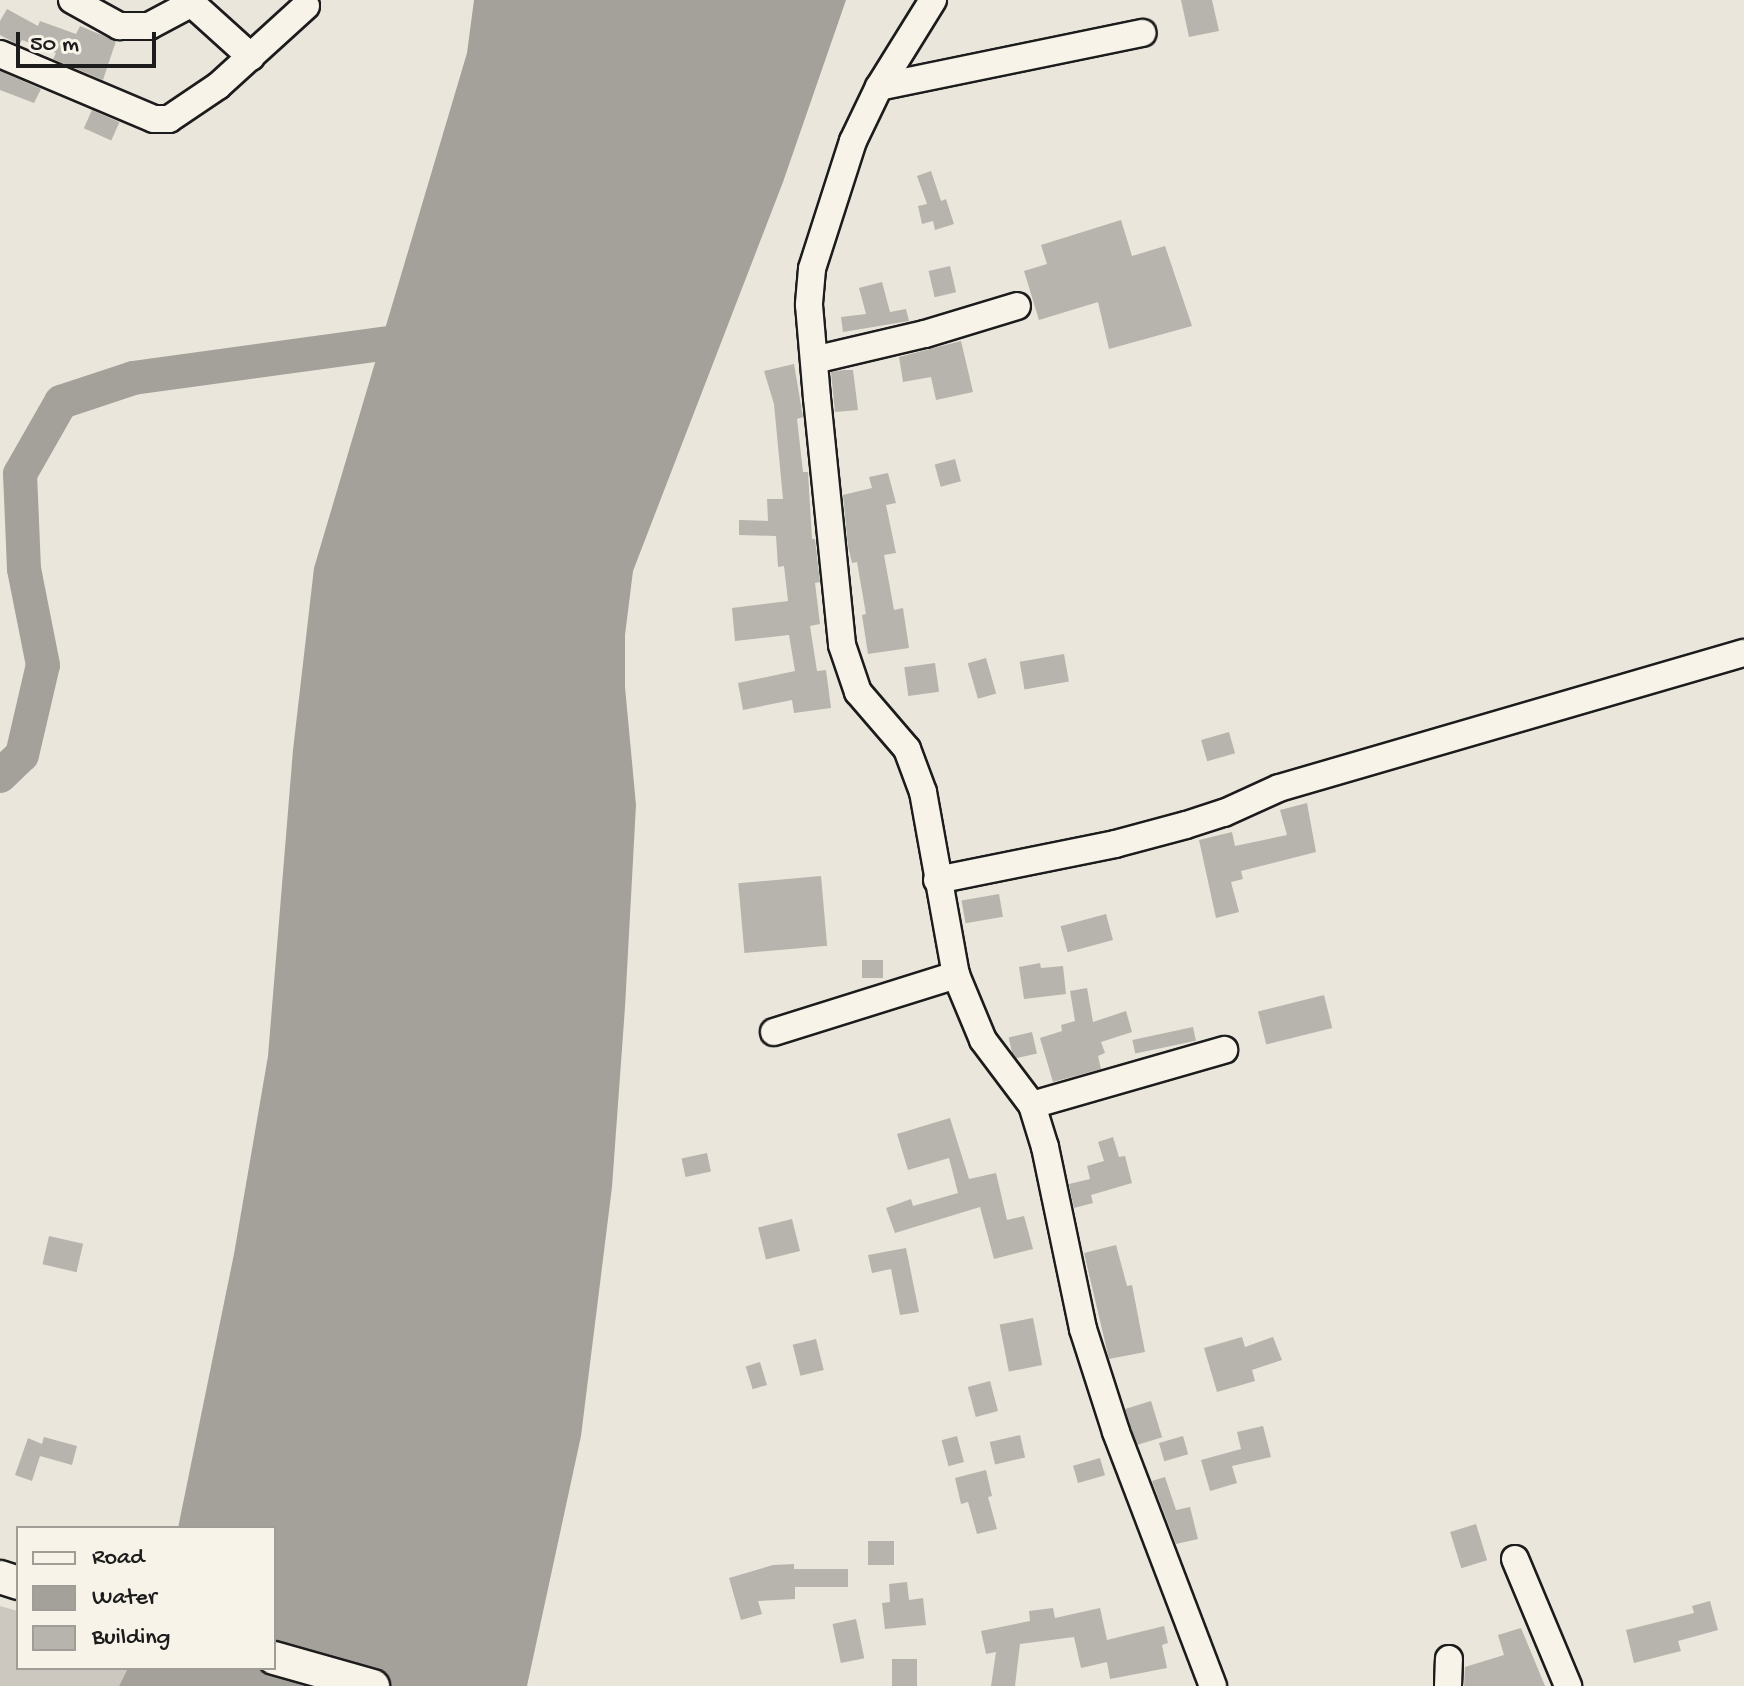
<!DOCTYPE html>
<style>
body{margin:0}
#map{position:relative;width:1744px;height:1686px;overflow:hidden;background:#eae6dc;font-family:"Gochi Hand",sans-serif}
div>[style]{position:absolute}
.green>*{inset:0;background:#ccc8c0}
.water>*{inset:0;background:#a3a19a}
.river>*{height:34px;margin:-17px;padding:0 17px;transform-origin:17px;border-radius:17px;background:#a3a19a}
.building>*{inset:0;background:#b6b4ac;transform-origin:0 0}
.roads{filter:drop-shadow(2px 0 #1c1c1c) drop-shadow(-2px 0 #1c1c1c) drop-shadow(0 2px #1c1c1c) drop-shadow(0 -2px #1c1c1c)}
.minor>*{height:26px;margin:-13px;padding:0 13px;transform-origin:13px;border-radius:13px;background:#f7f3e8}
.major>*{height:32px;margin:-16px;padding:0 16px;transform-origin:16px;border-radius:16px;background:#f7f3e8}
span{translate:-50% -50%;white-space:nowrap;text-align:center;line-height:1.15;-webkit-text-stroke:8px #f7f3e8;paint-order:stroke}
.legend{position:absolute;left:16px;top:1526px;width:260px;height:144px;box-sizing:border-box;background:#f7f3e8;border:2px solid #9f9d96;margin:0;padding:10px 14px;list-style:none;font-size:24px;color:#1c1c1c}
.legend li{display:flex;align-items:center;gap:16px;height:40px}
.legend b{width:40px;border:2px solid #9f9d96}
.scale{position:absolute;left:16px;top:32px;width:140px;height:36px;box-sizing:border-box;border:4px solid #1c1c1c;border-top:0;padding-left:10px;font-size:24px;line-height:28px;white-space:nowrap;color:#1c1c1c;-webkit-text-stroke:6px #f7f3e8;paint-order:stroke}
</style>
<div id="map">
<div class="green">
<div style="clip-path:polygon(0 1606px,18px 1611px,18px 1668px,128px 1668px,119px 1686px,0 1686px)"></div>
</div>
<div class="water">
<div style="clip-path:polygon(474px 0,846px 0,783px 182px,633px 571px,625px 635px,625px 687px,636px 805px,625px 1007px,612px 1187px,581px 1436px,527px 1686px,119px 1686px,128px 1668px,274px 1668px,274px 1528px,178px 1528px,234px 1254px,268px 1056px,293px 750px,314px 568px,467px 53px)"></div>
</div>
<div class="river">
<div style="left:0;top:776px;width:30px;rotate:-44deg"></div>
<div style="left:22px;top:755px;width:92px;rotate:-76.9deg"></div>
<div style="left:43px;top:665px;width:98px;rotate:-101.2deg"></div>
<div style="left:24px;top:569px;width:95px;rotate:-92.4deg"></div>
<div style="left:20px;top:474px;width:83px;rotate:-60.3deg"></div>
<div style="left:61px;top:402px;width:76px;rotate:-18.4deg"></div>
<div style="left:133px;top:378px;width:296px;rotate:-7.8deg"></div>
</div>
<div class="building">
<div style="clip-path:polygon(1181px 0,1212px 0,1219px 31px,1189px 37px)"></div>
<div style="clip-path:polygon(7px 9px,38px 26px,40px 21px,76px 34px,80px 26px,116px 41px,103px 80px,53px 59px,56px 53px,22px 40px,19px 45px,0 35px,0 21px)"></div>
<div style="clip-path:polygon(0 71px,41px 89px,34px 103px,0 90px)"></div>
<div style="left:92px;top:110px;width:30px;height:20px;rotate:24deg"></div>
<div style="clip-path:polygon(931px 171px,941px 201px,946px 199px,954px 224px,935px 230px,933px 221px,922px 224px,918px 206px,927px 204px,917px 176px)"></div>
<div style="clip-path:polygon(1121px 220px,1132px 256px,1165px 246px,1192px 326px,1109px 349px,1098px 302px,1039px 320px,1024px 271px,1047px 264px,1041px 245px)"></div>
<div style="left:950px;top:266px;width:27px;height:22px;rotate:77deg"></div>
<div style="clip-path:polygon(882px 282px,890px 312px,906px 309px,909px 321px,843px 332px,841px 317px,866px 314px,859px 288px)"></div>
<div style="clip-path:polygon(961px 341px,973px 392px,936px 400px,931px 377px,903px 382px,899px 357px)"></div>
<div style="clip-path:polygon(794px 364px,803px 417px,797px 419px,803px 472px,808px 472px,812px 539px,815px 539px,820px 582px,815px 583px,820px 624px,810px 626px,817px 671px,826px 670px,831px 708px,794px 713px,792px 700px,743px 710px,738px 683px,795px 671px,789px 635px,735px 641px,732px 608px,788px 601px,784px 566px,778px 567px,776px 536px,739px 535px,739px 520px,768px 521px,767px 499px,783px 499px,774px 404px,764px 371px)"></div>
<div style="clip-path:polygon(844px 370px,853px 370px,858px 410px,835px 412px,831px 372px)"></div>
<div style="left:955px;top:459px;width:23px;height:21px;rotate:75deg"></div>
<div style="clip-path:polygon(888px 473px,896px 503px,886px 505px,896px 553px,884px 555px,894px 610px,903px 608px,909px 648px,868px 654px,862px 615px,866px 614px,857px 562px,852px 563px,848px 546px,843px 495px,872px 488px,869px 477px)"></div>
<div style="left:1064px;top:654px;width:28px;height:45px;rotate:80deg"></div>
<div style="left:986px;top:658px;width:37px;height:19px;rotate:74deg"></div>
<div style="left:935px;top:663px;width:29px;height:31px;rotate:82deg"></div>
<div style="left:1229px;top:732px;width:22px;height:29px;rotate:74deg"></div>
<div style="clip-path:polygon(1307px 803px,1316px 852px,1241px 871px,1243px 879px,1231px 882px,1239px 912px,1216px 918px,1199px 840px,1232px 832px,1235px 846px,1287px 835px,1280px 810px)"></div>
<div style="left:821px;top:876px;width:70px;height:83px;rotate:85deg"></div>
<div style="left:999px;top:894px;width:23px;height:38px;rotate:80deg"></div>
<div style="left:1106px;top:914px;width:27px;height:47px;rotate:75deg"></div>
<div style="left:883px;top:960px;width:18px;height:21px;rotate:90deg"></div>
<div style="clip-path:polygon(1040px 963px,1041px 968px,1063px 966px,1066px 994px,1024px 999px,1019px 967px)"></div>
<div style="clip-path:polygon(1087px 988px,1093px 1022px,1126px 1011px,1132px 1032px,1101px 1042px,1105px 1053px,1098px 1056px,1101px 1069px,1053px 1082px,1040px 1038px,1062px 1031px,1061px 1025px,1075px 1021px,1070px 991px)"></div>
<div style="left:1324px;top:995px;width:34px;height:68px;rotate:76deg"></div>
<div style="left:1193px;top:1027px;width:14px;height:62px;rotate:78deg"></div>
<div style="left:1032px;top:1032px;width:22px;height:24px;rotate:77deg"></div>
<div style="clip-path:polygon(950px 1118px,969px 1179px,996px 1173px,1007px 1220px,1024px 1216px,1033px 1249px,994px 1259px,980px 1207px,895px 1233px,886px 1208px,911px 1199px,913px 1206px,958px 1193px,949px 1158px,908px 1170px,897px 1134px)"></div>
<div style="clip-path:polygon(1113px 1137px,1119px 1157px,1125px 1156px,1132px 1183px,1091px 1195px,1093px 1203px,1074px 1208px,1069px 1184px,1090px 1179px,1087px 1166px,1104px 1161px,1098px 1142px)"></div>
<div style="left:707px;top:1153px;width:19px;height:26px;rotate:78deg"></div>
<div style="left:792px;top:1219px;width:33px;height:35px;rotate:76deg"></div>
<div style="left:49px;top:1236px;width:35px;height:29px;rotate:13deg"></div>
<div style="clip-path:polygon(1116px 1245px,1127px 1286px,1132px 1285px,1145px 1352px,1109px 1359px,1084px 1253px)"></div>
<div style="clip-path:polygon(906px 1248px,919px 1312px,900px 1315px,891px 1269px,872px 1273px,868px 1255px)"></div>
<div style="left:1033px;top:1318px;width:48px;height:34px;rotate:79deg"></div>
<div style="clip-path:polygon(1242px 1337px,1245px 1347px,1273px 1337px,1282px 1360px,1252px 1370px,1255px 1381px,1217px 1392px,1204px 1348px)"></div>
<div style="left:816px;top:1339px;width:32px;height:24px;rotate:76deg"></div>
<div style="left:760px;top:1362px;width:24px;height:15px;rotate:73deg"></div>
<div style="left:990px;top:1381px;width:31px;height:23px;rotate:75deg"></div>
<div style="left:1151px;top:1401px;width:38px;height:27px;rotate:73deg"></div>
<div style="clip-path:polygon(1263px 1426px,1271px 1457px,1232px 1466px,1237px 1483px,1210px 1491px,1201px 1460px,1241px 1449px,1237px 1432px)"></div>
<div style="left:1020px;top:1435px;width:23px;height:31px;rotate:77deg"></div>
<div style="left:957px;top:1436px;width:27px;height:16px;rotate:75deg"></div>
<div style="left:1183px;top:1436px;width:19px;height:25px;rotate:74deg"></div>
<div style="clip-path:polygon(44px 1437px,77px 1446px,72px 1465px,40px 1456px,32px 1481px,15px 1475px,28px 1438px,42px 1444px)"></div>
<div style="left:1100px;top:1458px;width:18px;height:28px;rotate:74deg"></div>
<div style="clip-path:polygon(986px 1470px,992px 1496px,988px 1497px,997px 1529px,977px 1534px,968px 1502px,961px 1504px,955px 1478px)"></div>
<div style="clip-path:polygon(1165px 1477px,1176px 1510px,1190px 1507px,1198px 1539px,1176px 1544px,1152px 1481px)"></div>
<div style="left:1476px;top:1524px;width:38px;height:27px;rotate:73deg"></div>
<div style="left:868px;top:1541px;width:26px;height:24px"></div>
<div style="clip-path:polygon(794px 1564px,794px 1569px,848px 1569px,848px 1587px,795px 1587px,795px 1599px,758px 1601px,762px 1614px,741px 1620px,729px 1578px,773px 1565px)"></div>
<div style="clip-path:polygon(907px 1582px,909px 1600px,923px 1598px,926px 1625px,885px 1629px,882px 1603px,890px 1602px,889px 1584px)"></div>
<div style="clip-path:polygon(1710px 1601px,1718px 1630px,1678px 1641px,1681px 1651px,1634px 1663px,1626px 1630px,1694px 1613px,1692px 1606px)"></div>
<div style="clip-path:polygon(1053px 1608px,1055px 1618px,1100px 1608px,1107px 1640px,1164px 1626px,1168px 1643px,1162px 1645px,1167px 1668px,1110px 1679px,1107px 1662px,1081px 1668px,1074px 1637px,1020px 1644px,1015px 1686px,991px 1686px,996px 1652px,986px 1654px,981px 1631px,1030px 1621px,1029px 1611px)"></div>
<div style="left:856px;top:1619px;width:40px;height:24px;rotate:78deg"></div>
<div style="clip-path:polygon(1521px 1628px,1545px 1686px,1464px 1686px,1465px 1667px,1504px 1655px,1498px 1635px)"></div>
<div style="left:892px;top:1659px;width:25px;height:27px"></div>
</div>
<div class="roads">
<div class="minor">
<div style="left:72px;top:0;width:54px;rotate:29deg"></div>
<div style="left:119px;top:26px;width:30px"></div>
<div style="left:149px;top:26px;width:49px;rotate:-28.1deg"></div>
<div style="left:188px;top:0;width:85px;rotate:42.1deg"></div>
<div style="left:933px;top:0;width:102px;rotate:121.8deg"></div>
<div style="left:879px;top:87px;width:60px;rotate:115.7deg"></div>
<div style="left:853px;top:141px;width:134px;rotate:107.8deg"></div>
<div style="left:812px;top:269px;width:36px;rotate:95deg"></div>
<div style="left:809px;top:305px;width:93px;rotate:85.1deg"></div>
<div style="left:817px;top:398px;width:248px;rotate:84.2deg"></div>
<div style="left:842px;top:645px;width:50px;rotate:71.2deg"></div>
<div style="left:858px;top:692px;width:75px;rotate:49.3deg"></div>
<div style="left:907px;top:749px;width:46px;rotate:69.6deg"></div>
<div style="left:923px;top:792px;width:186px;rotate:79.8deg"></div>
<div style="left:956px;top:975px;width:70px;rotate:67.4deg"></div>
<div style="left:983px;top:1040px;width:81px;rotate:53deg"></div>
<div style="left:1032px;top:1105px;width:44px;rotate:72.8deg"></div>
<div style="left:1045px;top:1147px;width:186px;rotate:78.2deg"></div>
<div style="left:1083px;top:1329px;width:108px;rotate:72.2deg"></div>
<div style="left:1116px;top:1432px;width:272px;rotate:69.1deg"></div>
<div style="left:0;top:54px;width:167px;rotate:22.9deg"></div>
<div style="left:154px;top:119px;width:15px"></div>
<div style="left:169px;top:119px;width:59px;rotate:-34deg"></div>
<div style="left:218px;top:86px;width:119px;rotate:-42.3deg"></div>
<div style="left:879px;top:87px;width:269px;rotate:-11.6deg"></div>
<div style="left:814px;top:360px;width:114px;rotate:-13.2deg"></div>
<div style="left:925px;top:334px;width:96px;rotate:-16.9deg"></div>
<div style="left:937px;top:880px;width:182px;rotate:-11.4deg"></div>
<div style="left:1115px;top:844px;width:73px;rotate:-15deg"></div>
<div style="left:1186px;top:825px;width:40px;rotate:-18deg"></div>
<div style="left:1224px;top:813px;width:60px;rotate:-24.4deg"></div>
<div style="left:1279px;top:788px;width:484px;rotate:-16.2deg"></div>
<div style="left:774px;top:1032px;width:191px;rotate:-17.4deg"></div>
<div style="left:1032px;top:1105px;width:200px;rotate:-16deg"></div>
<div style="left:1515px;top:1559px;width:138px;rotate:67.3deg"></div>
<div style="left:1448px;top:1686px;width:27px;rotate:-88deg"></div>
</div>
<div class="major">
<div style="left:0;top:1577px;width:19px;rotate:18deg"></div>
<div style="left:274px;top:1658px;width:103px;rotate:15.8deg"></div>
</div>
</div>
<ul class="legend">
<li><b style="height:10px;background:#f7f3e8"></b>Road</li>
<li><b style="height:22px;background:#a3a19a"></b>Water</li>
<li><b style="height:22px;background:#b6b4ac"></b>Building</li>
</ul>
<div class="scale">50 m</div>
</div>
